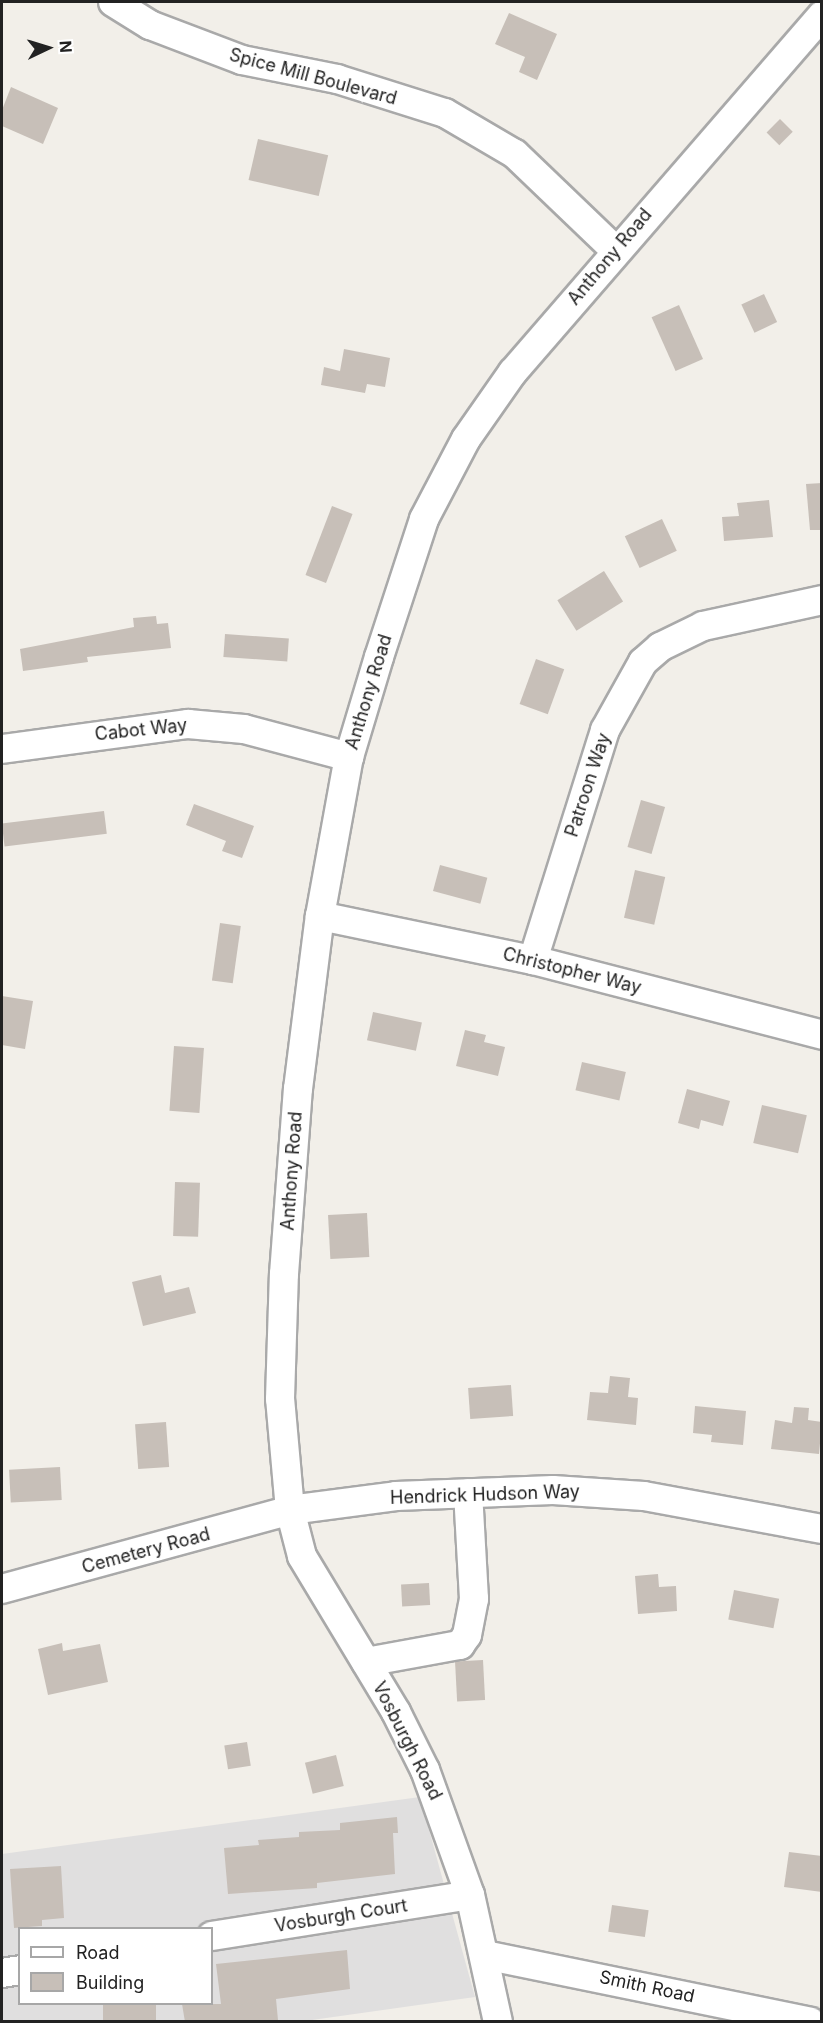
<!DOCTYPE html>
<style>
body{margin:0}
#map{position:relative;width:823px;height:2023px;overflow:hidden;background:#f2efe9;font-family:Inter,sans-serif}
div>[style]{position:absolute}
.residential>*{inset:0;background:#e0dfdf}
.building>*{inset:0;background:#c7bfb8;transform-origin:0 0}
.roads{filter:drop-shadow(2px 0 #a9a9a9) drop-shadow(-2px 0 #a9a9a9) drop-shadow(0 2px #a9a9a9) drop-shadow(0 -2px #a9a9a9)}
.minor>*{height:28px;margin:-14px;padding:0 14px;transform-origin:14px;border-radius:14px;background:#fff}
span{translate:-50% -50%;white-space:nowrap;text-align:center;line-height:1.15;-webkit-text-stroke:4.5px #fff;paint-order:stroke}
.street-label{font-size:18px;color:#222}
.frame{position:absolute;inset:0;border:3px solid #222;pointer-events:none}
.legend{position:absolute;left:18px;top:1927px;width:195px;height:78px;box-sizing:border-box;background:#fff;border:2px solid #a7a7a7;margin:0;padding:8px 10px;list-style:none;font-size:18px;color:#222}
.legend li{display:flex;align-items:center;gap:12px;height:30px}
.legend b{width:30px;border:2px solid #a7a7a7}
.north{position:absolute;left:18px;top:18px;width:60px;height:60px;-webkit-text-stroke:4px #fff;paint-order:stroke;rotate:86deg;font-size:16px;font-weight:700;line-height:24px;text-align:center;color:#222}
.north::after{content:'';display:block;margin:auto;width:21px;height:27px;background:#222;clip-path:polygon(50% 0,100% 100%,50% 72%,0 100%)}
</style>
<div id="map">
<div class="residential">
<div style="clip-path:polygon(evenodd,420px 1797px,475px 1997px,305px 2021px,2px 2021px,2px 1854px,420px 1797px,20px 1928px,212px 1928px,212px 2004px,20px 2004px,20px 1928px)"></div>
</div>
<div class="building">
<div style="clip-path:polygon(509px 13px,557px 34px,537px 80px,519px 72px,525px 57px,495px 44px)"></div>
<div style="clip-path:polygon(11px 87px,58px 108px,43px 144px,2px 126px,2px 110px)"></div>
<div style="left:780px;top:119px;width:18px;height:19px;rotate:45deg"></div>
<div style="left:258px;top:139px;width:72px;height:42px;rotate:13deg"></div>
<div style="left:764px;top:294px;width:31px;height:25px;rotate:65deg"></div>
<div style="left:679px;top:305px;width:59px;height:30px;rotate:66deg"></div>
<div style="clip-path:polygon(344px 349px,390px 358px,385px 387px,367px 384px,365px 393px,321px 385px,324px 367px,340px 371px)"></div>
<div style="clip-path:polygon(822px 483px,822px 530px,810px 530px,806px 484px)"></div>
<div style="clip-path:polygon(769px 500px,773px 537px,724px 541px,722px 517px,739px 516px,737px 503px)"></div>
<div style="left:332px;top:506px;width:22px;height:74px;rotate:21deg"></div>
<div style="left:662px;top:519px;width:35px;height:41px;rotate:65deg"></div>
<div style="left:604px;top:571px;width:36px;height:55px;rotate:58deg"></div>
<div style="clip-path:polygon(156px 616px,157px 624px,168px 623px,171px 648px,87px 657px,88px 662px,23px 671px,20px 649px,134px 627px,133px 618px)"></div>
<div style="left:225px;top:634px;width:64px;height:23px;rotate:4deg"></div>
<div style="left:536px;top:659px;width:30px;height:48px;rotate:20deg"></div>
<div style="left:641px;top:800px;width:25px;height:49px;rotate:16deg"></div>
<div style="clip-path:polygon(194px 804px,254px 826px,242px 858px,222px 851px,226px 841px,186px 825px)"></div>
<div style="left:104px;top:811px;width:23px;height:103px;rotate:83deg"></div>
<div style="left:440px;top:865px;width:49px;height:27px;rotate:15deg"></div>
<div style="left:635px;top:870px;width:31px;height:49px;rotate:13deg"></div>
<div style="left:220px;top:923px;width:21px;height:58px;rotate:8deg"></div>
<div style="clip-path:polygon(2px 996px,33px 1001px,25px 1049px,2px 1045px)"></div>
<div style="left:373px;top:1012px;width:50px;height:29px;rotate:12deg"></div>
<div style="clip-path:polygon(465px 1030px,486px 1035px,484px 1042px,505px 1047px,498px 1076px,456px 1066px)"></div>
<div style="left:174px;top:1046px;width:30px;height:65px;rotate:4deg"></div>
<div style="left:582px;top:1062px;width:45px;height:29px;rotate:13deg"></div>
<div style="clip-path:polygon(687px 1089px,730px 1101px,723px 1126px,701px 1120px,699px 1129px,678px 1123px)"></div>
<div style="left:762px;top:1105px;width:46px;height:39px;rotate:13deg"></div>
<div style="left:175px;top:1182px;width:25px;height:54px;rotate:2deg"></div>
<div style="left:367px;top:1213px;width:44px;height:39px;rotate:87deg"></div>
<div style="clip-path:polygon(161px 1275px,165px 1293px,189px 1287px,196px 1313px,143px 1326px,132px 1282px)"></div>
<div style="clip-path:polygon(610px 1376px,630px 1378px,628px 1397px,638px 1398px,636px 1425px,587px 1420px,590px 1392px,608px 1393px)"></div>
<div style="left:511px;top:1385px;width:31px;height:43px;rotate:86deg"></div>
<div style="clip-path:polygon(695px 1406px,746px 1411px,743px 1445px,711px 1442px,712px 1435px,693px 1433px)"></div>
<div style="clip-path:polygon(794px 1407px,809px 1408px,808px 1420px,822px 1422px,819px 1454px,771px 1449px,775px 1420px,792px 1423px)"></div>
<div style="left:166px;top:1422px;width:45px;height:31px;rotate:86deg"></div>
<div style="left:60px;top:1467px;width:33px;height:51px;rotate:87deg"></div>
<div style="clip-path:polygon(658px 1574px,659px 1587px,676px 1586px,677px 1611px,638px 1614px,635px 1576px)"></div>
<div style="left:429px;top:1583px;width:22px;height:28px;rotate:87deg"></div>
<div style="left:734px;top:1590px;width:46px;height:30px;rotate:11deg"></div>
<div style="clip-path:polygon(62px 1643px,63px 1651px,100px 1644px,108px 1682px,48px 1695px,38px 1649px)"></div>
<div style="left:483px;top:1660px;width:40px;height:28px;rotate:87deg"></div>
<div style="left:247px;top:1742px;width:24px;height:23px;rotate:81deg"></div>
<div style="left:336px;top:1755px;width:32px;height:32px;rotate:76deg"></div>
<div style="clip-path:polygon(397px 1817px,398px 1833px,393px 1833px,395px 1874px,317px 1883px,317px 1888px,228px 1894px,224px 1848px,259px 1845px,258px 1840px,299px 1837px,299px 1832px,340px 1830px,340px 1823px)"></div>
<div style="clip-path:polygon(789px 1852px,822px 1856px,822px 1892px,784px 1887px)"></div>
<div style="clip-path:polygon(61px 1866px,64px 1918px,42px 1920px,42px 1926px,14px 1928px,10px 1869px)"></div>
<div style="left:612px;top:1905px;width:37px;height:27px;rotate:8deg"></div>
<div style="clip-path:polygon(347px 1950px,350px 1989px,276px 1999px,278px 2020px,185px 2022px,182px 2004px,221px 2004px,216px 1964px)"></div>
<div style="left:103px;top:2004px;width:53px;height:18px"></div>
</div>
<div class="roads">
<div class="minor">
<div style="left:113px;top:2px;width:44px;rotate:31.9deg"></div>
<div style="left:150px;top:25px;width:98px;rotate:20.8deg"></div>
<div style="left:242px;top:60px;width:97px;rotate:11.3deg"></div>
<div style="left:337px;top:79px;width:113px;rotate:17.5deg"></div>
<div style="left:445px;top:113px;width:81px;rotate:30.4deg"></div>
<div style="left:515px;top:154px;width:140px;rotate:43.8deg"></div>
<div style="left:2px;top:749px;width:188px;rotate:-7.7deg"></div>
<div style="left:188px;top:724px;width:56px;rotate:5.1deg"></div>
<div style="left:244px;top:729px;width:109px;rotate:14.9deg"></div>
<div style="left:320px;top:916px;width:217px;rotate:11.7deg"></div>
<div style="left:533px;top:960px;width:299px;rotate:14.5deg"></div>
<div style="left:533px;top:960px;width:241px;rotate:-72.6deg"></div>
<div style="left:605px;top:730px;width:78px;rotate:-60.8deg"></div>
<div style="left:643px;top:662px;width:23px;rotate:-41deg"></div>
<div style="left:660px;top:647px;width:48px;rotate:-26deg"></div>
<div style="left:703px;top:626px;width:122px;rotate:-12.3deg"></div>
<div style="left:2px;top:1589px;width:299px;rotate:-15.3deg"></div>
<div style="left:290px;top:1510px;width:107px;rotate:-7.5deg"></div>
<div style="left:396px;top:1496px;width:157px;rotate:-2.2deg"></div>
<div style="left:553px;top:1490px;width:91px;rotate:3.8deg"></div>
<div style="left:644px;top:1496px;width:181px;rotate:10.5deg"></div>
<div style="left:366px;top:1662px;width:96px;rotate:-10.3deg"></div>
<div style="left:460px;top:1645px;width:12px;rotate:-55deg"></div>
<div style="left:467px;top:1635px;width:37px;rotate:-79deg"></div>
<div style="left:474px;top:1599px;width:106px;rotate:-93.2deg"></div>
<div style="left:212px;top:1936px;width:261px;rotate:-9deg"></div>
<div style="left:485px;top:1955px;width:332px;rotate:11.6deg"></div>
<div style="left:2px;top:1973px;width:18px;rotate:-9deg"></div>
<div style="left:498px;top:2022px;width:130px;rotate:-102.4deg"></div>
<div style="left:470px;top:1895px;width:133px;rotate:-109.8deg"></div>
<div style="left:425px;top:1770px;width:65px;rotate:-116.6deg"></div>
<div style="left:396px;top:1712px;width:182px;rotate:-121.1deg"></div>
<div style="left:302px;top:1556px;width:48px;rotate:-104.6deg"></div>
<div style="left:290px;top:1510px;width:111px;rotate:-95.1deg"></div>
<div style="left:280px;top:1399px;width:125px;rotate:-88.2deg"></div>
<div style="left:284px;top:1274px;width:186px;rotate:-85.7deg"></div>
<div style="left:298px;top:1089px;width:174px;rotate:-82.8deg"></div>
<div style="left:320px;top:916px;width:162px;rotate:-79.7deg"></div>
<div style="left:349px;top:757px;width:104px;rotate:-73.3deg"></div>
<div style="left:379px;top:657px;width:145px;rotate:-71.9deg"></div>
<div style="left:424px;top:519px;width:90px;rotate:-62.3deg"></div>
<div style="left:466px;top:439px;width:82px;rotate:-55deg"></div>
<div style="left:513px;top:372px;width:472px;rotate:-49.1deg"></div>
</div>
</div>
<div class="street-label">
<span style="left:313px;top:77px;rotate:15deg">Spice Mill Boulevard</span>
<span style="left:610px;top:257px;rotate:-50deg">Anthony Road</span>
<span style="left:369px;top:692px;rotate:-73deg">Anthony Road</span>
<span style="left:141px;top:730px;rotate:-6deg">Cabot Way</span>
<span style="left:588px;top:785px;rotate:-72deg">Patroon Way</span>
<span style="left:572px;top:971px;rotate:14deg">Christopher Way</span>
<span style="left:292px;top:1171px;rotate:-86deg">Anthony Road</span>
<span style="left:485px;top:1495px;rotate:-2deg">Hendrick Hudson Way</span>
<span style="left:146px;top:1551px;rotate:-15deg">Cemetery Road</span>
<span style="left:407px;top:1741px;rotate:63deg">Vosburgh Road</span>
<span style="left:341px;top:1916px;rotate:-9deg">Vosburgh Court</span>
<span style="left:647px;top:1987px;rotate:12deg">Smith Road</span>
</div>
<div class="frame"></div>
<ul class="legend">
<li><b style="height:8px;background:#fff"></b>Road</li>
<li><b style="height:16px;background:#c7bfb8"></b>Building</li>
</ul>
<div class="north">N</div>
</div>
